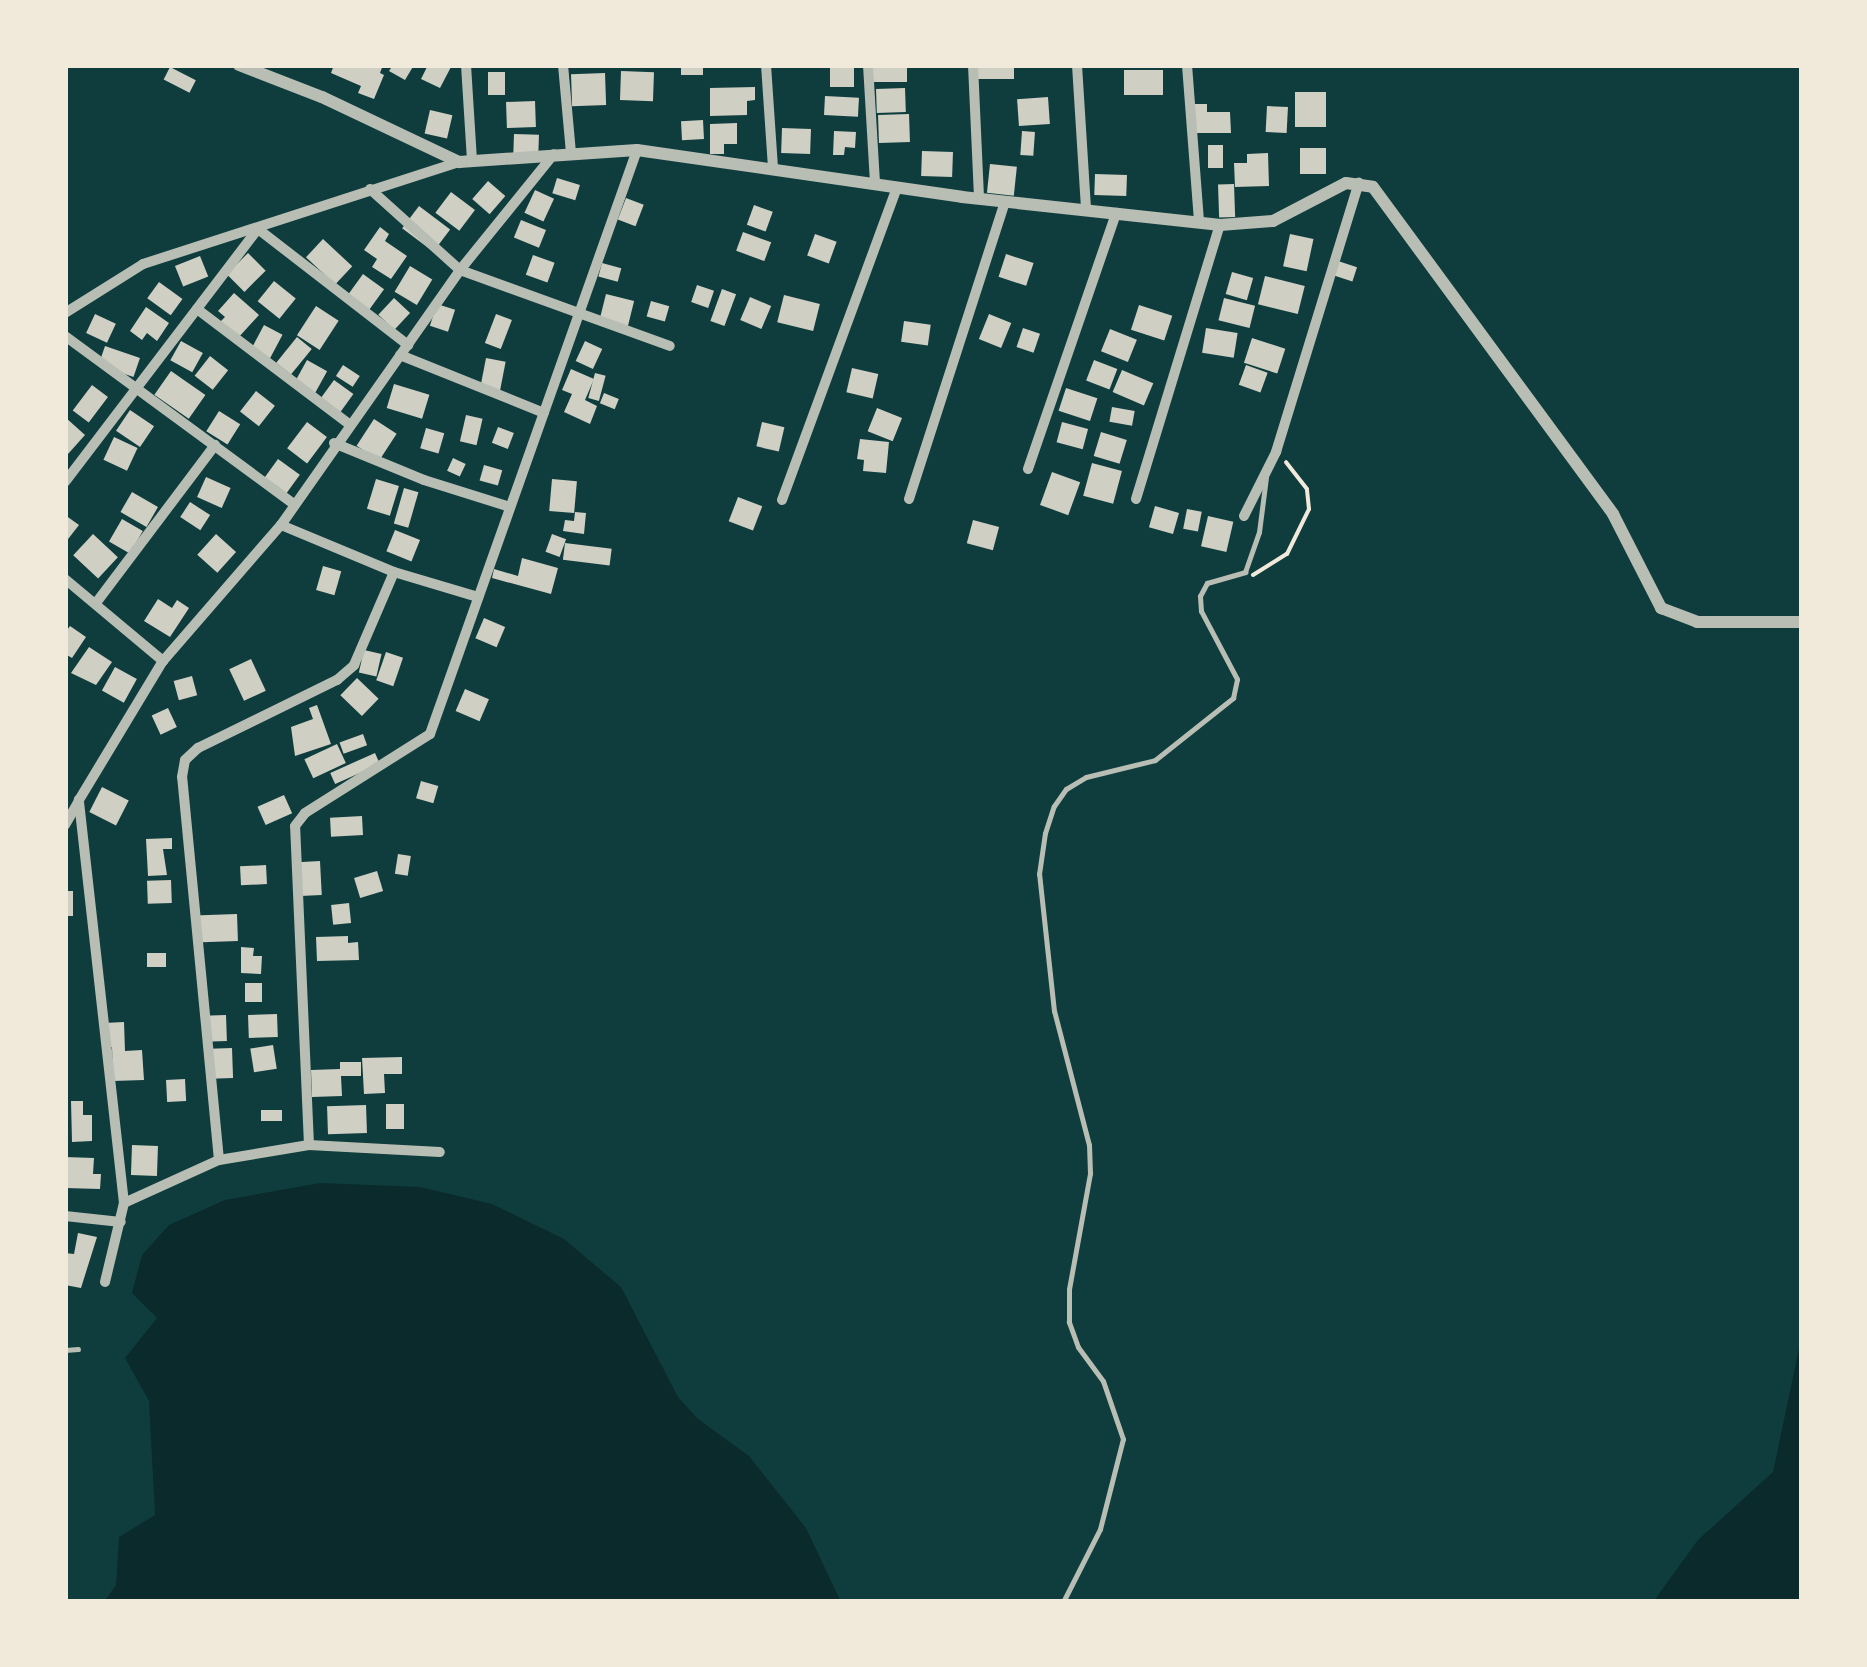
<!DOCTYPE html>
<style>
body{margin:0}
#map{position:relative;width:1867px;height:1667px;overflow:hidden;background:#0f3d3e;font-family:"Alegreya Sans",sans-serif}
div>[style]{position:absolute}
.water>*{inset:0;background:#0a2a2b}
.building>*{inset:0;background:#cfcfc3;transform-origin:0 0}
.path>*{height:4px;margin:-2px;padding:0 2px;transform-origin:2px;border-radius:2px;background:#f1e9da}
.service>*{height:5px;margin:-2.5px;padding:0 2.5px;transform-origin:2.5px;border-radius:2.5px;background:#b8beb3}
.minor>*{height:10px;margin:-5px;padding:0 5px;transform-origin:5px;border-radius:5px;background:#b8beb3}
.tertiary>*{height:12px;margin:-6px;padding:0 6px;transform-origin:6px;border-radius:6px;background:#b8beb3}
span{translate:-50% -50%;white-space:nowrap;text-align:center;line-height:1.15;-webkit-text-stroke:8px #f1e9da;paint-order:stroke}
.frame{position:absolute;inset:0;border:68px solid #f1e9da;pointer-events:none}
</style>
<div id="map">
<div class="water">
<div style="clip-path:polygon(320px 1183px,420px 1187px,492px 1204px,564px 1239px,621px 1287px,678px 1397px,698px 1419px,749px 1456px,806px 1528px,841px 1602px,104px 1602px,116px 1585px,119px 1537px,155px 1515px,149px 1401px,125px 1358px,157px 1318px,132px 1293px,142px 1255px,169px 1225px,225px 1200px)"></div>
<div style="clip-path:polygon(1802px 1334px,1802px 1602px,1653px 1602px,1698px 1540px,1773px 1472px)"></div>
</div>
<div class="building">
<div style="clip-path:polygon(334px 65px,383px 65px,380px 73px,384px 75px,374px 99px,358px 93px,361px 86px,331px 73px)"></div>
<div style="clip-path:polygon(393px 65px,414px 65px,405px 80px,389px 71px)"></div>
<div style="clip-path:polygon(428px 65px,452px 65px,440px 88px,421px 79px)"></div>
<div style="left:681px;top:65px;width:22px;height:10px"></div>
<div style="left:830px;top:65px;width:24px;height:22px"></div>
<div style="left:871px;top:65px;width:36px;height:17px"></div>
<div style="left:971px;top:65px;width:43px;height:14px"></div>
<div style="left:170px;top:67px;width:29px;height:14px;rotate:27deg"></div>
<div style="left:1124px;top:70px;width:39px;height:25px"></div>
<div style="left:621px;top:71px;width:33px;height:29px;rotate:2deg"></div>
<div style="left:488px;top:72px;width:17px;height:23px"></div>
<div style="left:605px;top:73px;width:32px;height:34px;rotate:88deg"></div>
<div style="clip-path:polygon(755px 87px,755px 100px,747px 101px,747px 115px,710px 116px,710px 88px)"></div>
<div style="left:905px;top:88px;width:24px;height:29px;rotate:88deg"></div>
<div style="left:1295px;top:92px;width:31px;height:35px"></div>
<div style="left:825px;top:96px;width:34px;height:19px;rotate:3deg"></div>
<div style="left:1048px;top:97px;width:27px;height:31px;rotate:86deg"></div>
<div style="left:535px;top:101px;width:26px;height:29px;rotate:88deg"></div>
<div style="clip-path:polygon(1190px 104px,1207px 104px,1207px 112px,1230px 112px,1231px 133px,1190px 133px)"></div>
<div style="left:1267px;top:106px;width:21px;height:26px;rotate:3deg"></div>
<div style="left:430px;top:110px;width:23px;height:24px;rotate:13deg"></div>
<div style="left:909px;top:114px;width:28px;height:31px;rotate:88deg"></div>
<div style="left:703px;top:120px;width:19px;height:22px;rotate:87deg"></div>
<div style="clip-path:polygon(737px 123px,737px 144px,724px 144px,724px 154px,710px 154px,710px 124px)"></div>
<div style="left:782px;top:128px;width:29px;height:25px;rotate:2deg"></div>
<div style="clip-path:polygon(834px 131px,856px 132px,855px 148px,845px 147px,844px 155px,833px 155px)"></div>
<div style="left:1022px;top:131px;width:13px;height:24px;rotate:4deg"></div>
<div style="left:514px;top:134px;width:25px;height:19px;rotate:2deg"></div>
<div style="left:1208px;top:145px;width:15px;height:23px"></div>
<div style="left:1300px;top:148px;width:26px;height:26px"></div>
<div style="left:922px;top:151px;width:31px;height:25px;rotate:2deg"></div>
<div style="clip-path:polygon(1268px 153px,1269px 186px,1235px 187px,1234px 163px,1247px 163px,1247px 154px)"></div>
<div style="left:990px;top:164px;width:27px;height:29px;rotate:6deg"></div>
<div style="left:1095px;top:174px;width:32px;height:21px;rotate:2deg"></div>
<div style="left:557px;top:178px;width:24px;height:16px;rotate:17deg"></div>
<div style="left:488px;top:181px;width:23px;height:24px;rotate:41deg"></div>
<div style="left:1234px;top:184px;width:33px;height:16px;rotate:88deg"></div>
<div style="left:535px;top:190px;width:21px;height:25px;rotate:25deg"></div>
<div style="left:451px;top:192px;width:30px;height:26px;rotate:37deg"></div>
<div style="left:626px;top:198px;width:19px;height:23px;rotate:21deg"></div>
<div style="left:754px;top:205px;width:20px;height:21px;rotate:20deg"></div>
<div style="left:419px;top:206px;width:39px;height:28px;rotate:37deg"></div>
<div style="left:521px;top:220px;width:27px;height:19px;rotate:22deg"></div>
<div style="clip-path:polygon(380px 227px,389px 234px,385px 241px,407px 256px,391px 279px,372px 267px,377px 259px,364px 250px)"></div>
<div style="left:743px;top:232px;width:30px;height:20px;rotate:20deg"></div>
<div style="left:815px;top:234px;width:23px;height:23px;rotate:20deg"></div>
<div style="left:1290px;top:234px;width:24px;height:33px;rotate:12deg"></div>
<div style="left:323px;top:239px;width:40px;height:25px;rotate:43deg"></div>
<div style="left:248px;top:253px;width:25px;height:30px;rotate:45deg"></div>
<div style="left:1006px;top:254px;width:29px;height:24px;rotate:18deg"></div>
<div style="left:533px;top:255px;width:23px;height:21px;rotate:20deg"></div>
<div style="left:200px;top:256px;width:22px;height:27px;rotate:68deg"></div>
<div style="left:1338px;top:261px;width:20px;height:15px;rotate:18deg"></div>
<div style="left:602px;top:263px;width:20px;height:14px;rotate:15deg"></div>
<div style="left:410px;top:266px;width:26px;height:30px;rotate:31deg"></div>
<div style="left:1232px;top:272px;width:22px;height:23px;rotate:16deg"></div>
<div style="left:363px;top:274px;width:26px;height:28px;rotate:36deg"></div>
<div style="left:1265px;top:276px;width:41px;height:29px;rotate:14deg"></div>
<div style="left:274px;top:281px;width:28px;height:26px;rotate:39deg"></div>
<div style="left:159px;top:282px;width:29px;height:20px;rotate:36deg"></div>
<div style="left:697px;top:285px;width:18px;height:18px;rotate:19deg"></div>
<div style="left:722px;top:289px;width:15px;height:34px;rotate:20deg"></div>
<div style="clip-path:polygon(234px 293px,259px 315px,237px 339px,219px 323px,225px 317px,218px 311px)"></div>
<div style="left:606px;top:294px;width:29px;height:28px;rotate:14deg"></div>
<div style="left:784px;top:295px;width:37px;height:28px;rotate:14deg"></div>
<div style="left:750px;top:297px;width:23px;height:25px;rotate:23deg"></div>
<div style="left:394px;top:298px;width:22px;height:23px;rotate:43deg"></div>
<div style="left:1224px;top:298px;width:32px;height:23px;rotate:14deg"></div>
<div style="left:651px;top:301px;width:19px;height:16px;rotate:16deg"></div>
<div style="left:437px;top:304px;width:19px;height:23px;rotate:18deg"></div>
<div style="left:1139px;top:305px;width:35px;height:26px;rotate:18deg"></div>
<div style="left:316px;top:306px;width:27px;height:35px;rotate:33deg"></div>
<div style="clip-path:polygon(146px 307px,169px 323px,157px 341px,147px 333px,142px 340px,130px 331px)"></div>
<div style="left:95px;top:314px;width:23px;height:21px;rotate:25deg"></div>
<div style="left:496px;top:314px;width:17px;height:31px;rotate:21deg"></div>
<div style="left:989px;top:314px;width:24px;height:27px;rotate:22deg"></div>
<div style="left:904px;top:321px;width:27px;height:21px;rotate:8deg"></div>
<div style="left:264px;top:325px;width:21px;height:28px;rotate:28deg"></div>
<div style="left:1023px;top:328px;width:18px;height:20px;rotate:19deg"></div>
<div style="left:1206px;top:328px;width:32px;height:25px;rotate:9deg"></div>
<div style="left:1110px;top:329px;width:29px;height:24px;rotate:22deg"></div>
<div style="left:297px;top:337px;width:19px;height:33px;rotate:39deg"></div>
<div style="left:1252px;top:338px;width:35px;height:26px;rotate:18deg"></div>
<div style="left:181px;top:341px;width:25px;height:22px;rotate:29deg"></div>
<div style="left:585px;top:341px;width:19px;height:22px;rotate:25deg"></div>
<div style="left:105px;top:346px;width:37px;height:20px;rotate:19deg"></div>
<div style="left:210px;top:356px;width:23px;height:25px;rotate:38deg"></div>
<div style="left:486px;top:358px;width:20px;height:32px;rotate:11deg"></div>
<div style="left:307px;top:360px;width:23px;height:30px;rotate:29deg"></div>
<div style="left:1094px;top:360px;width:25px;height:22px;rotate:21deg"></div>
<div style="left:343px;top:365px;width:20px;height:13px;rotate:33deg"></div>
<div style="left:1246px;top:365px;width:23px;height:21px;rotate:20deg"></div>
<div style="left:852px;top:368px;width:27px;height:25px;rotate:13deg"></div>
<div style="clip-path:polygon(571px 369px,594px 379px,585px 400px,597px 406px,590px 424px,564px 412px,572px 394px,562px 390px)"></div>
<div style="left:1122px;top:370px;width:34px;height:24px;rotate:23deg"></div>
<div style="left:171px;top:371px;width:42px;height:29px;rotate:35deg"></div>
<div style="left:595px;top:373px;width:11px;height:26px;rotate:15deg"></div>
<div style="left:334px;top:380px;width:24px;height:27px;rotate:36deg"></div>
<div style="left:394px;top:384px;width:37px;height:25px;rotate:17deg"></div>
<div style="left:92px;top:385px;width:20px;height:32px;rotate:37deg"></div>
<div style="left:1066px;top:388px;width:33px;height:24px;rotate:18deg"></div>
<div style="left:256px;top:391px;width:24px;height:26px;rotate:38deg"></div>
<div style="left:604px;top:393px;width:16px;height:11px;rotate:22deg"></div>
<div style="left:1112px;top:407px;width:23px;height:15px;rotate:10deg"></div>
<div style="left:877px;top:408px;width:27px;height:25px;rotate:22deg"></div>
<div style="left:130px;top:410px;width:29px;height:25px;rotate:34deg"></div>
<div style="left:219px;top:411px;width:25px;height:24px;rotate:32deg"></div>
<div style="left:466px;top:415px;width:17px;height:27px;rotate:13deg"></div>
<div style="clip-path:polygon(65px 417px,85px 435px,68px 454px,65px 451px)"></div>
<div style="left:374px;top:419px;width:27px;height:32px;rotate:33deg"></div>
<div style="left:307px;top:422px;width:25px;height:33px;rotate:37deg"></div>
<div style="left:762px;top:422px;width:23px;height:25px;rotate:13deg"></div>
<div style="left:1062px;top:422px;width:27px;height:21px;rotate:15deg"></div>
<div style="left:498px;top:427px;width:17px;height:17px;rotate:21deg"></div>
<div style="left:426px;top:428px;width:19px;height:21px;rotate:16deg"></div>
<div style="left:1101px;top:432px;width:27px;height:25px;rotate:17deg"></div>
<div style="left:114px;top:437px;width:26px;height:25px;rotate:25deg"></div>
<div style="clip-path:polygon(860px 439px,889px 442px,886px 473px,863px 471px,864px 460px,857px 459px)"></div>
<div style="left:453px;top:458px;width:14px;height:14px;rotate:25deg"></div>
<div style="left:278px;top:459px;width:27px;height:24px;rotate:36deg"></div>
<div style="left:1092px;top:463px;width:31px;height:34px;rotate:15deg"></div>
<div style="left:484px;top:465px;width:19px;height:16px;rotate:16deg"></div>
<div style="left:1052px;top:472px;width:30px;height:35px;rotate:20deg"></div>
<div style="left:206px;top:477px;width:27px;height:22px;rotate:24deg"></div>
<div style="left:376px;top:479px;width:24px;height:31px;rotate:17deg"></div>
<div style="left:552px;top:479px;width:25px;height:32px;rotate:5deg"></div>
<div style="left:404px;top:488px;width:15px;height:37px;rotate:16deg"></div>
<div style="left:132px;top:492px;width:30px;height:23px;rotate:30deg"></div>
<div style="left:738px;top:497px;width:26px;height:26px;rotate:21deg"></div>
<div style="left:190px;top:502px;width:24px;height:18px;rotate:33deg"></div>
<div style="left:1155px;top:506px;width:25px;height:22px;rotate:16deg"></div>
<div style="left:1187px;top:509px;width:15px;height:20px;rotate:11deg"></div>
<div style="clip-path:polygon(575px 512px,586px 513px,584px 534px,563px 531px,565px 520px,574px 521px)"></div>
<div style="clip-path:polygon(65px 515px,79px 525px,65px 543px)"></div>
<div style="left:1208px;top:516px;width:26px;height:31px;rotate:13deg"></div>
<div style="left:122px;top:519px;width:24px;height:26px;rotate:30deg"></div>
<div style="left:973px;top:520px;width:27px;height:24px;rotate:15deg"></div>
<div style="left:395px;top:530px;width:27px;height:23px;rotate:22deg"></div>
<div style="left:93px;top:534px;width:34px;height:29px;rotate:43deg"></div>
<div style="left:216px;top:534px;width:27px;height:28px;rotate:42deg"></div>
<div style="left:552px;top:534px;width:15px;height:19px;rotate:20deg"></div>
<div style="left:565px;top:543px;width:47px;height:17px;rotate:7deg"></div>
<div style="clip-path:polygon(522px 558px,558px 568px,551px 594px,492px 578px,494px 569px,518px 576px)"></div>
<div style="left:323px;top:566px;width:19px;height:25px;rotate:16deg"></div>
<div style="clip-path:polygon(158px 599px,172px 608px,177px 600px,189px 608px,170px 637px,144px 621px)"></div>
<div style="left:484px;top:618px;width:23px;height:22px;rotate:23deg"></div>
<div style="clip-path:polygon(70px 626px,86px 637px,72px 658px,65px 654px,65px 633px)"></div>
<div style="clip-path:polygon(89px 647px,112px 662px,96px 685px,71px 673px)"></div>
<div style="left:364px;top:650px;width:18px;height:23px;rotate:13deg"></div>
<div style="left:386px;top:652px;width:18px;height:30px;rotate:19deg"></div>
<div style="left:251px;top:659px;width:35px;height:24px;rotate:65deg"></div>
<div style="left:115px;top:667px;width:25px;height:27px;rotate:29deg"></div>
<div style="left:192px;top:676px;width:20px;height:19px;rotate:75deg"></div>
<div style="left:357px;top:678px;width:30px;height:24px;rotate:44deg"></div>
<div style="left:465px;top:689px;width:26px;height:24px;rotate:23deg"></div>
<div style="clip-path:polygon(317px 705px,331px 744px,295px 756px,291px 727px,313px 719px,309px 708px)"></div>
<div style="left:168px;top:708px;width:21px;height:18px;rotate:65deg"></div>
<div style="left:363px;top:734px;width:12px;height:25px;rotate:70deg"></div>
<div style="left:337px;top:744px;width:21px;height:36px;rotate:65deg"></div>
<div style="left:375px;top:753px;width:12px;height:49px;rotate:66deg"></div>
<div style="left:421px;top:781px;width:18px;height:18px;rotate:16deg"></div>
<div style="left:102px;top:787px;width:30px;height:28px;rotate:27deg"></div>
<div style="left:284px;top:795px;width:20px;height:29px;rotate:66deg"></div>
<div style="left:362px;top:816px;width:19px;height:32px;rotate:87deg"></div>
<div style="clip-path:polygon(172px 838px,172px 849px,163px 849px,167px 875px,148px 876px,146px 839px)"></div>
<div style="left:398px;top:854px;width:13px;height:20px;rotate:9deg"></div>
<div style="left:320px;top:861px;width:34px;height:27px;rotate:87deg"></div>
<div style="left:266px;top:865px;width:19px;height:26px;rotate:87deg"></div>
<div style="left:377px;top:871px;width:21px;height:24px;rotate:73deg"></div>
<div style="left:171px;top:880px;width:23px;height:24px;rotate:88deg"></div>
<div style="left:65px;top:891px;width:8px;height:25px"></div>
<div style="left:349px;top:903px;width:20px;height:18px;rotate:84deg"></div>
<div style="left:237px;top:914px;width:27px;height:43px;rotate:88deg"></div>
<div style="clip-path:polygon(348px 936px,348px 943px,358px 942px,359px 960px,317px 961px,316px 937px)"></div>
<div style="clip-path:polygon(241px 947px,254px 948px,253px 956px,262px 956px,261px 974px,241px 973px)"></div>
<div style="left:147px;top:953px;width:19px;height:14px"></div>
<div style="left:245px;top:983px;width:17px;height:19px"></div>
<div style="left:277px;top:1014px;width:23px;height:29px;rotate:88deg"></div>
<div style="left:226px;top:1015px;width:26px;height:23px;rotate:88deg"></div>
<div style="clip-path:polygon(124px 1022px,125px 1051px,142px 1050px,144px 1080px,113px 1081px,112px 1047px,105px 1048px,104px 1023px)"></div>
<div style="left:273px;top:1045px;width:24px;height:23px;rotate:81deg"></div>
<div style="left:232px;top:1048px;width:30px;height:22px;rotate:88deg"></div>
<div style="clip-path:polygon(402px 1057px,402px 1074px,384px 1074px,385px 1093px,364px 1094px,362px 1058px)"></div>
<div style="clip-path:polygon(340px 1062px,361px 1062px,361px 1076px,341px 1076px,342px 1096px,312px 1097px,311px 1070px,340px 1069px)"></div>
<div style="left:185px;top:1079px;width:22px;height:19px;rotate:87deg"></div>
<div style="clip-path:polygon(71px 1101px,83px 1101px,83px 1115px,92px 1115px,92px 1141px,72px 1142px)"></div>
<div style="left:386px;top:1104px;width:18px;height:25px"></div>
<div style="left:366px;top:1105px;width:28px;height:39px;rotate:88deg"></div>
<div style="left:282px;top:1110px;width:11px;height:21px;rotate:90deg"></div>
<div style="left:132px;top:1145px;width:26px;height:30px;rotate:2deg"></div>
<div style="clip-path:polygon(65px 1157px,94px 1158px,93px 1174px,101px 1174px,100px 1189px,65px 1188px)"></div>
<div style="clip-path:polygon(78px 1233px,97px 1237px,81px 1288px,65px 1285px,65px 1253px,74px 1254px)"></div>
</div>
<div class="path">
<div style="left:1253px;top:575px;width:40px;rotate:-32deg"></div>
<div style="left:1287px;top:554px;width:50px;rotate:-63.9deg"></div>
<div style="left:1309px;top:509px;width:20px;rotate:-96deg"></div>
<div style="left:1307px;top:489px;width:34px;rotate:-128deg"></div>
</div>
<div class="service">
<div style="left:65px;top:1350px;width:13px;rotate:-4deg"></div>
<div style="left:1063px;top:1602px;width:82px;rotate:-63.1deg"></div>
<div style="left:1100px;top:1529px;width:93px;rotate:-75.7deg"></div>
<div style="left:1123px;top:1439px;width:61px;rotate:-109deg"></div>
<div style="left:1103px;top:1381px;width:42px;rotate:-126.3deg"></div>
<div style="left:1078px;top:1347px;width:27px;rotate:-110deg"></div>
<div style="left:1069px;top:1322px;width:33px;rotate:-90deg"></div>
<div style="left:1069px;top:1289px;width:118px;rotate:-79.7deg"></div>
<div style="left:1090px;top:1173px;width:28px;rotate:-92deg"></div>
<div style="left:1089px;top:1145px;width:138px;rotate:-104.6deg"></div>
<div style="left:1054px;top:1011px;width:138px;rotate:-96.2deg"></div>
<div style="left:1039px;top:874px;width:41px;rotate:-81.7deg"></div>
<div style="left:1045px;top:833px;width:28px;rotate:-72deg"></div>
<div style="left:1054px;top:806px;width:21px;rotate:-55deg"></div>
<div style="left:1066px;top:789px;width:23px;rotate:-31deg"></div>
<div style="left:1086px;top:777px;width:71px;rotate:-13.8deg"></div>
<div style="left:1155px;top:760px;width:100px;rotate:-38.5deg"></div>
<div style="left:1233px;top:698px;width:19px;rotate:-78deg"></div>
<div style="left:1237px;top:679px;width:77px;rotate:-117.9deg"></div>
<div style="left:1201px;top:611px;width:15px;rotate:-94deg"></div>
<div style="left:1200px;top:596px;width:15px;rotate:-62deg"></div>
<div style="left:1207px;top:583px;width:40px;rotate:-16deg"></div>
<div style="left:1245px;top:572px;width:42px;rotate:-70.7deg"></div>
<div style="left:1259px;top:532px;width:55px;rotate:-82.7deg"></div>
</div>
<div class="minor">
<div style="left:466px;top:65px;width:96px;rotate:86.4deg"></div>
<div style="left:563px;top:65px;width:88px;rotate:84.8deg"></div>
<div style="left:766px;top:65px;width:104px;rotate:86.1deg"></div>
<div style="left:868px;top:65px;width:119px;rotate:86.6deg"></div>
<div style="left:973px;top:65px;width:134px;rotate:87.4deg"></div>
<div style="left:1077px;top:65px;width:145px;rotate:86.4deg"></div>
<div style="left:1187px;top:65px;width:157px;rotate:85.6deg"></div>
<div style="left:370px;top:189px;width:121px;rotate:42deg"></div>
<div style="left:460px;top:270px;width:223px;rotate:19.9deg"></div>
<div style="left:197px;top:309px;width:191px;rotate:37.1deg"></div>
<div style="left:65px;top:313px;width:92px;rotate:-32.1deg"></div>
<div style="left:143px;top:264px;width:332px;rotate:-17.9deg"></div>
<div style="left:65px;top:336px;width:284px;rotate:36.3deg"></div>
<div style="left:400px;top:355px;width:155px;rotate:21.9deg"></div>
<div style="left:334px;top:443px;width:97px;rotate:22.3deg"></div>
<div style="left:424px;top:480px;width:90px;rotate:17.4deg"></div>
<div style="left:1028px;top:469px;width:271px;rotate:-71deg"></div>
<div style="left:65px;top:482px;width:318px;rotate:-52.7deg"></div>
<div style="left:258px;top:229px;width:190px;rotate:37.7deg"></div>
<div style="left:909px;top:499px;width:313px;rotate:-72.1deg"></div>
<div style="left:1136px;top:499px;width:287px;rotate:-73deg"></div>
<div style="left:782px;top:500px;width:333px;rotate:-69.8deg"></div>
<div style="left:1244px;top:516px;width:72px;rotate:-63.4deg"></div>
<div style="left:1276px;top:452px;width:282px;rotate:-72.9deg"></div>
<div style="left:281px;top:525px;width:122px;rotate:22.6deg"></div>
<div style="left:394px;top:572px;width:88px;rotate:16.6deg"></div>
<div style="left:65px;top:579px;width:128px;rotate:39.9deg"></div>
<div style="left:96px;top:603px;width:198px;rotate:-53deg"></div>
<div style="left:65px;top:825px;width:28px;rotate:-60deg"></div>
<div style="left:309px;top:1145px;width:319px;rotate:-92.5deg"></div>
<div style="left:295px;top:826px;width:16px;rotate:-52deg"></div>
<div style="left:305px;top:813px;width:148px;rotate:-32.3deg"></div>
<div style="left:430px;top:734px;width:620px;rotate:-70.48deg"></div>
<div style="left:219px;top:1160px;width:385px;rotate:-95.5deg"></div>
<div style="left:182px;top:777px;width:17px;rotate:-80deg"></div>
<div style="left:185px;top:760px;width:18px;rotate:-43deg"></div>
<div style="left:198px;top:748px;width:155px;rotate:-26.1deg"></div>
<div style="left:337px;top:680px;width:23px;rotate:-41deg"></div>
<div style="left:354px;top:665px;width:101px;rotate:-66.7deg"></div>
<div style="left:124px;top:1203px;width:406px;rotate:-96.4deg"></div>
<div style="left:79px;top:800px;width:162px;rotate:-58.9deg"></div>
<div style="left:163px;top:661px;width:180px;rotate:-49.1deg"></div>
<div style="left:281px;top:525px;width:312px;rotate:-54.9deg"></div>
<div style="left:460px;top:270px;width:149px;rotate:-51deg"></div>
<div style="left:65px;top:1216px;width:56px;rotate:6.1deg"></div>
<div style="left:105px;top:1282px;width:81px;rotate:-76.5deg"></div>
<div style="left:124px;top:1203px;width:104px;rotate:-24.4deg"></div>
<div style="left:219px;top:1160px;width:91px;rotate:-9.5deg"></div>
<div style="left:309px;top:1145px;width:131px;rotate:3.1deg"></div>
</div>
<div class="tertiary">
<div style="left:239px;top:65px;width:89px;rotate:21.1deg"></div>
<div style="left:322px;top:97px;width:152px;rotate:25.4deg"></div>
<div style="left:459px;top:162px;width:178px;rotate:-3.9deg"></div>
<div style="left:637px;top:150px;width:328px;rotate:8.2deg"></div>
<div style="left:962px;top:197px;width:260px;rotate:6.2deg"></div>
<div style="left:1220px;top:225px;width:53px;rotate:-4.3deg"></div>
<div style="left:1273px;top:221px;width:82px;rotate:-27.5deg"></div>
<div style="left:1346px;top:183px;width:27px;rotate:8deg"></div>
<div style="left:1373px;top:187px;width:406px;rotate:53.7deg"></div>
<div style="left:1613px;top:514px;width:106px;rotate:62.9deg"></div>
<div style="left:1661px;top:608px;width:39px;rotate:21deg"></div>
<div style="left:1697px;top:622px;width:105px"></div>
</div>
<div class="frame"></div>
</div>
